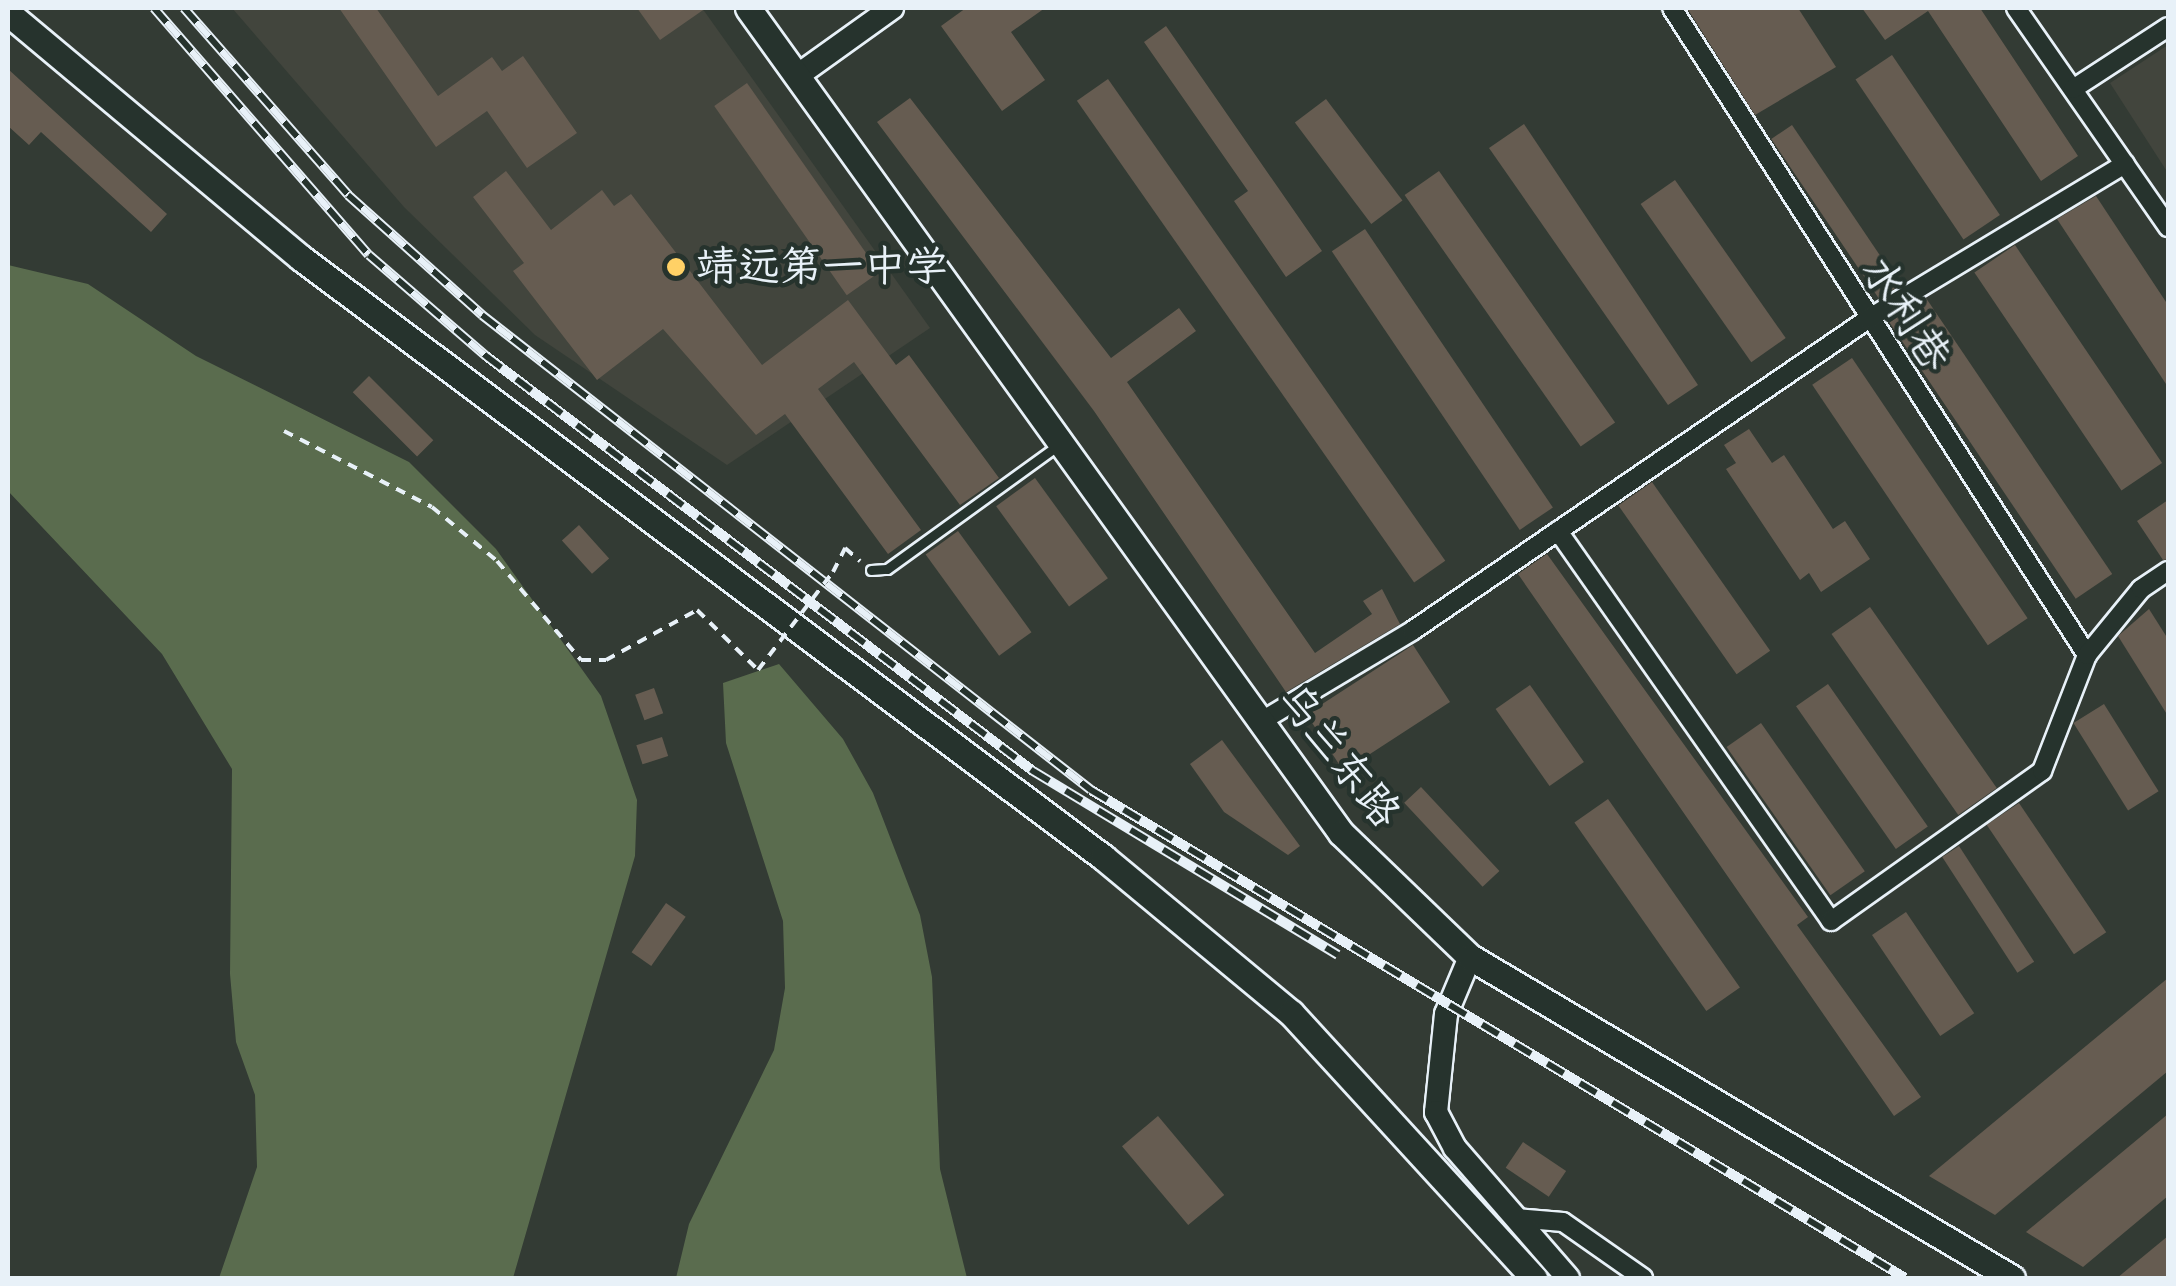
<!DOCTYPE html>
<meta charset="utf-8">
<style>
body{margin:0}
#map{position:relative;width:2176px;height:1286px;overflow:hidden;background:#333b34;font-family:Caveat,"LXGW WenKai TC",sans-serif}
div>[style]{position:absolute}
.built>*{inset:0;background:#42453d}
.green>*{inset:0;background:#5a6c4e}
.building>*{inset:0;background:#665c51;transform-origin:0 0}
.path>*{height:4px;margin-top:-2px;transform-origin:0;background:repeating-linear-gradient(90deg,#e8f1f8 0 10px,transparent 0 18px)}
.roads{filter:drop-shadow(2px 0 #e8f1f8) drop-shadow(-2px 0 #e8f1f8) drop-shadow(0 2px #e8f1f8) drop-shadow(0 -2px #e8f1f8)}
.service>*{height:9px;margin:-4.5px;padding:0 4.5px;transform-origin:4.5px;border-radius:4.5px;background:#26332d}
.minor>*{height:18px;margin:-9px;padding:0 9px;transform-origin:9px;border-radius:9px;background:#26332d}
.tertiary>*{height:22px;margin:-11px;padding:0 11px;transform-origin:11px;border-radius:11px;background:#26332d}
.secondary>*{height:25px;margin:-12.5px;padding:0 12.5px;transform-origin:12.5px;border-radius:12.5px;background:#26332d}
.rail>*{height:10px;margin-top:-5px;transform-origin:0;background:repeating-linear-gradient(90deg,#26332d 0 19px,#e8f1f8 0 38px);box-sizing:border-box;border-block:2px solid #e8f1f8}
.path-bridge>*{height:4px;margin-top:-2px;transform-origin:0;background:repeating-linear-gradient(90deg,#e8f1f8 0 10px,transparent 0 18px)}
.dots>*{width:28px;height:28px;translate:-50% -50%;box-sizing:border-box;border:5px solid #26332d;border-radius:50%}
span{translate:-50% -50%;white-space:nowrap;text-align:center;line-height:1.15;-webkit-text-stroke:9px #26332d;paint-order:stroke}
.poi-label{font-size:42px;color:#e8f1f8}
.left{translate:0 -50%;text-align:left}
.street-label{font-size:42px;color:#e8f1f8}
.frame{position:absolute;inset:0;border:10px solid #e8f1f8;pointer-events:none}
</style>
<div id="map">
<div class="built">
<div style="clip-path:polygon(232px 8px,702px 8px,930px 328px,727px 465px,535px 335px,404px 207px)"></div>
<div style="clip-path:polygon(2168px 45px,2168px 173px,2110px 83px)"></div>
</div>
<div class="green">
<div style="clip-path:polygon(8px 265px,88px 284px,196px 356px,409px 462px,496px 549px,601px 696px,637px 800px,635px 856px,513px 1278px,219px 1278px,257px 1167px,255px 1095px,236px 1042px,230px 974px,232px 769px,162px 654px,8px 491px)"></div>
<div style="clip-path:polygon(779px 664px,843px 739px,873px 793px,920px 915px,932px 977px,940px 1169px,967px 1278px,676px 1278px,689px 1224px,774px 1050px,785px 988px,783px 921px,726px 743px,723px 683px)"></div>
</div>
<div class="building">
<div style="clip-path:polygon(339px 8px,376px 8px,438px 96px,492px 57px,502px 71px,523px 56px,577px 133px,527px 168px,487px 111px,436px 147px)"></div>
<div style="clip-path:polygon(637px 8px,706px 8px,660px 40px)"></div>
<div style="clip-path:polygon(966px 8px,1045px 8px,1011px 32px,1045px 80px,1002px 111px,941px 26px)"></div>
<div style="clip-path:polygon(1687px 8px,1798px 8px,1836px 67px,1755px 115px)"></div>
<div style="clip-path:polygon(1862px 8px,1980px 8px,2078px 156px,2041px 181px,1928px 11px,1885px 40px)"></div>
<div style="clip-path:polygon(1166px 26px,1322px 251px,1286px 277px,1234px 201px,1248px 191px,1144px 42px)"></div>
<div style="left:1892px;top:55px;width:193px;height:44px;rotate:56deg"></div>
<div style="clip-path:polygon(8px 69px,167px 214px,151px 232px,41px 132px,29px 145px,8px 126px)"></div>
<div style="left:1108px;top:79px;width:588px;height:38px;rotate:55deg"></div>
<div style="left:747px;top:83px;width:231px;height:40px;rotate:55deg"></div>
<div style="clip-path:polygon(910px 98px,1111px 358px,1179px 308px,1196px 331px,1127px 382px,1315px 653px,1372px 614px,1363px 601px,1382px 589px,1400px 624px,1286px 692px,1094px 411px,877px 122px)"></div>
<div style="left:1326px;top:99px;width:127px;height:39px;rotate:53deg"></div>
<div style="clip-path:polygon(1524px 124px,1698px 385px,1668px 405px,1489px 148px)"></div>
<div style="left:1792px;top:125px;width:193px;height:25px;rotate:56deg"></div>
<div style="clip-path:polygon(506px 171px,551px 230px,602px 190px,614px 206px,631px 194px,762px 365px,848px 300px,896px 365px,909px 355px,999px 478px,960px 505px,854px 362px,818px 389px,921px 530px,888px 554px,785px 414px,756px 435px,663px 329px,597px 380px,513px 271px,524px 263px,473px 197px)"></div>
<div style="left:1439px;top:171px;width:307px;height:42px;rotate:55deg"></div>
<div style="left:1675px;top:180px;width:193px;height:42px;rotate:55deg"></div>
<div style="clip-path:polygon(2096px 196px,2168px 305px,2168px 387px,2057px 219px)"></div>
<div style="left:1365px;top:229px;width:336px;height:40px;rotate:56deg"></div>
<div style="left:2015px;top:245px;width:263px;height:49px;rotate:56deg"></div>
<div style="left:1926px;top:298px;width:333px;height:44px;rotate:56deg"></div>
<div style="left:1852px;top:358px;width:314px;height:48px;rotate:56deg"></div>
<div style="left:369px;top:376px;width:91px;height:23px;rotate:45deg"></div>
<div style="clip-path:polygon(1749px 429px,1772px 463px,1784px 455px,1833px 529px,1845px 521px,1870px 559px,1821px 592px,1809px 573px,1800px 580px,1726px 469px,1736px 463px,1724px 445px)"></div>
<div style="left:1035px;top:478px;width:124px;height:48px;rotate:54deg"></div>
<div style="left:1652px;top:482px;width:206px;height:41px;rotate:55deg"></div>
<div style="clip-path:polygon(2168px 500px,2168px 559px,2163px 560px,2137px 521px)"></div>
<div style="left:579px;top:525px;width:45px;height:23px;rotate:48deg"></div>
<div style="left:958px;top:531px;width:125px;height:40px;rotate:54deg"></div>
<div style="clip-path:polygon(1547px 554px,1808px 917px,1797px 925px,1921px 1097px,1894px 1116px,1518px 574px)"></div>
<div style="left:1870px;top:607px;width:221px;height:47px;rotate:55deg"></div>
<div style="clip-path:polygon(2149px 609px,2168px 639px,2168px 716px,2118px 636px)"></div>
<div style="left:1413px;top:645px;width:68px;height:127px;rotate:57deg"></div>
<div style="left:1828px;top:684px;width:174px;height:39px;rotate:55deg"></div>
<div style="left:1530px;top:685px;width:94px;height:42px;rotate:55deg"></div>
<div style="left:654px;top:688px;width:27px;height:20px;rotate:70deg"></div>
<div style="left:2104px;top:704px;width:103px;height:36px;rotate:58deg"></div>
<div style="left:1761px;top:723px;width:181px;height:42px;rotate:55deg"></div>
<div style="left:662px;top:737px;width:20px;height:27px;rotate:72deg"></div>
<div style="clip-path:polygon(1222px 740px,1300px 846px,1288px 855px,1224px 812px,1190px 764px)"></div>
<div style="left:1421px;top:787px;width:115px;height:23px;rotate:47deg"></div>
<div style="left:1608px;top:799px;width:230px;height:41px;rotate:55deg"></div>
<div style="left:2019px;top:803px;width:156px;height:39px;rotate:56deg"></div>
<div style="left:1959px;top:846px;width:138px;height:20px;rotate:57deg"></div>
<div style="left:666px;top:903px;width:24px;height:60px;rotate:35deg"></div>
<div style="left:1906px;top:912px;width:122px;height:41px;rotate:56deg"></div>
<div style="clip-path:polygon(2168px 978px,2168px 1071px,1995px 1215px,1929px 1176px)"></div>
<div style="clip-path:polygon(2168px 1114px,2168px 1196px,2083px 1267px,2026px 1232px)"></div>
<div style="left:1158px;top:1116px;width:103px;height:47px;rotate:50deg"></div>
<div style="left:1523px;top:1142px;width:52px;height:31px;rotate:34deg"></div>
<div style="clip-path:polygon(2168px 1236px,2168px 1278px,2117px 1278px)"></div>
</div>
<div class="path">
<div style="left:284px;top:431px;width:166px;rotate:27.2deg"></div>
<div style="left:432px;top:507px;width:85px;rotate:39.7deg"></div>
<div style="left:497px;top:561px;width:130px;rotate:49.7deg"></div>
<div style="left:581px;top:660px;width:25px"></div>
<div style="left:606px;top:660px;width:104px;rotate:-28.8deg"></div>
<div style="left:697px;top:610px;width:86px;rotate:44.5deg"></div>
<div style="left:833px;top:572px;width:27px;rotate:-63deg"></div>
<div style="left:845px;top:548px;width:20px;rotate:41deg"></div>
</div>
<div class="roads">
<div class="service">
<div style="left:871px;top:570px;width:16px;rotate:-4deg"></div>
<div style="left:887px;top:569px;width:211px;rotate:-35.9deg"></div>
</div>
<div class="minor">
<div style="left:1672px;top:8px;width:769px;rotate:57.32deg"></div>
<div style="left:2016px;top:8px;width:267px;rotate:55.2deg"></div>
<div style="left:2073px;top:89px;width:113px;rotate:-33.1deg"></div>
<div style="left:1558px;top:531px;width:476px;rotate:55deg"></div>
<div style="left:1831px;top:921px;width:259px;rotate:-35.4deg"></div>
<div style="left:2042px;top:771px;width:124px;rotate:-68.8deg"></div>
<div style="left:2087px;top:655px;width:85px;rotate:-50.7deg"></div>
<div style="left:2141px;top:589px;width:32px;rotate:-34deg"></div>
<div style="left:1260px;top:722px;width:177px;rotate:-30.9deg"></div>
<div style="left:1412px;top:631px;width:553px;rotate:-34.38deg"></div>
<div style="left:1868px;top:319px;width:300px;rotate:-31.1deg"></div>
<div style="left:1515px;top:1218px;width:48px;rotate:4.8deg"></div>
<div style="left:1563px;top:1222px;width:98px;rotate:35deg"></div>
</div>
<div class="tertiary">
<div style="left:797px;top:76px;width:117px;rotate:-35.6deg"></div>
<div style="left:1470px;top:957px;width:62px;rotate:112.8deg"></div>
<div style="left:1446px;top:1014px;width:99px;rotate:95.8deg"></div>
<div style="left:1436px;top:1112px;width:41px;rotate:62.2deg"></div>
<div style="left:1455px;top:1148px;width:172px;rotate:49deg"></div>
</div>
<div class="secondary">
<div style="left:748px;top:8px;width:1016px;rotate:54.29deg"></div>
<div style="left:1341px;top:833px;width:179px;rotate:43.9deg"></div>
<div style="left:1470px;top:957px;width:630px;rotate:30.64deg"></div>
<div style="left:8px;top:13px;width:382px;rotate:39.9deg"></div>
<div style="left:301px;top:258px;width:1001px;rotate:36.76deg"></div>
<div style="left:1103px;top:857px;width:244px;rotate:39.7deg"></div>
<div style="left:1291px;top:1013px;width:360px;rotate:47.5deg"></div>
</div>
</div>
<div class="rail">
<div style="left:154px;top:8px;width:327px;rotate:49deg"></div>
<div style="left:369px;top:255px;width:155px;rotate:40.8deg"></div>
<div style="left:486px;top:356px;width:687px;rotate:37.19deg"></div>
<div style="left:1033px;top:771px;width:356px;rotate:31.1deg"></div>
<div style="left:184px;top:8px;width:249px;rotate:48.7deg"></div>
<div style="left:348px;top:195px;width:180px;rotate:41.8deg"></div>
<div style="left:482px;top:315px;width:772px;rotate:37.95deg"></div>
<div style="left:1091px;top:790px;width:949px;rotate:30.94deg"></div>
</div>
<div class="path-bridge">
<div style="left:758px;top:670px;width:123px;rotate:-52.6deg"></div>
</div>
<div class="dots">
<div style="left:676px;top:267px;background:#ffd166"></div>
</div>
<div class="poi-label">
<span class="left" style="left:696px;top:267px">靖远第一中学</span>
</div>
<div class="street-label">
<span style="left:1906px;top:314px;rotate:57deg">水利巷</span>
<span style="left:1339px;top:756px;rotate:52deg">乌兰东路</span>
</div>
<div class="frame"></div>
</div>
